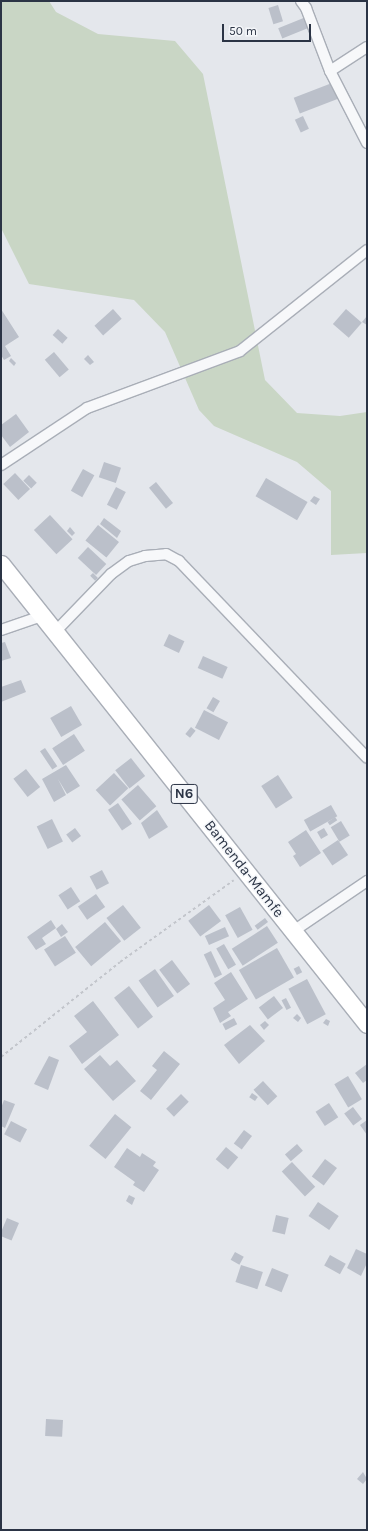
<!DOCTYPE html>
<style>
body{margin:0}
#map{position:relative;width:368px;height:1531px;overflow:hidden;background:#e4e7ec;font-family:Karla,sans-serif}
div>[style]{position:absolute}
.green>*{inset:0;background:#c9d6c5}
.building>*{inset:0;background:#bbc0ca;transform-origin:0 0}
.path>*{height:2px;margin-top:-1px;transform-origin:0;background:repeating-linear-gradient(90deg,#c2c5cb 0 3px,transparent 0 6px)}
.roads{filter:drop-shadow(1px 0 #a9aeb7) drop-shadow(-1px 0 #a9aeb7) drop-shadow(0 1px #a9aeb7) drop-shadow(0 -1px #a9aeb7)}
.minor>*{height:10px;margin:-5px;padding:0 5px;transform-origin:5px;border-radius:5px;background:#f7f8fa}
.trunk>*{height:17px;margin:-8.5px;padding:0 8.5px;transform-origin:8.5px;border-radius:8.5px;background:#fff}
span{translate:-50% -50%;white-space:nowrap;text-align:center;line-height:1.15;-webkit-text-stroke:3px #f4f6f9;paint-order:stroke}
.shield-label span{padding:1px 3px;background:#f4f6f9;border:1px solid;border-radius:3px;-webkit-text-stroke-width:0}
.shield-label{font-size:14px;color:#2b3445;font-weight:700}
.street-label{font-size:15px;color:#2b3445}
.frame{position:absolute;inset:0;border:2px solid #2b3445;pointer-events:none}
.scale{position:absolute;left:222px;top:24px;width:89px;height:18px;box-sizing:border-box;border:2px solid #2b3445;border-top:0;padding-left:5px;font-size:12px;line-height:14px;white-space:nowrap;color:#2b3445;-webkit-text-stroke:3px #f4f6f9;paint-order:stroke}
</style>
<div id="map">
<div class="green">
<div style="clip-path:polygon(1px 1px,49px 1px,56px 12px,98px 34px,175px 41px,203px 74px,265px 380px,297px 413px,340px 416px,367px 412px,367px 553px,331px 555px,331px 491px,297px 462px,214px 426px,199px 410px,165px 332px,134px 300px,29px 284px,1px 228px)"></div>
</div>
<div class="building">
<div style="left:278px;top:5px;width:17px;height:10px;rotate:73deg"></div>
<div style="left:306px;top:17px;width:11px;height:30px;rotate:68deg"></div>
<div style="left:332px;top:83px;width:17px;height:41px;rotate:69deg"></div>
<div style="left:303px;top:116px;width:14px;height:9px;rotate:65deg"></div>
<div style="clip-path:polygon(1px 309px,19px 337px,5px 346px,11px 356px,4px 360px,1px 355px)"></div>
<div style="left:113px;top:309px;width:13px;height:25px;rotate:48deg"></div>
<div style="left:346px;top:309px;width:21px;height:20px;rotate:41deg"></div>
<div style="clip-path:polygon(367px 316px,367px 325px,362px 322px)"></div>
<div style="left:58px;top:329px;width:13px;height:8px;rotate:42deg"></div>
<div style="left:54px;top:352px;width:23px;height:12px;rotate:50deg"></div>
<div style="clip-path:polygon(88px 355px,94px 362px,90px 365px,84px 359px)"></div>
<div style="clip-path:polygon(11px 358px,16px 363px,14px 366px,9px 361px)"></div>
<div style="clip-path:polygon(16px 414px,29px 432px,10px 447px,1px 435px,1px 425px)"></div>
<div style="left:104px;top:462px;width:18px;height:16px;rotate:19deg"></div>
<div style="left:83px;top:469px;width:13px;height:25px;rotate:29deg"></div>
<div style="left:15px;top:473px;width:22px;height:16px;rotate:47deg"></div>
<div style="left:29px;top:475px;width:11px;height:8px;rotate:45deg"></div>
<div style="left:266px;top:478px;width:48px;height:21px;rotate:30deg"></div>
<div style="left:156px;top:482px;width:27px;height:9px;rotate:51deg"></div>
<div style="left:116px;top:487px;width:11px;height:20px;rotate:27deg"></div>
<div style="clip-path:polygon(314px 496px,320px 499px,316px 505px,310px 501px)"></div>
<div style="left:50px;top:515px;width:33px;height:22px;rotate:47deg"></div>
<div style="clip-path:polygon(104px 518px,121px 531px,117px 538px,100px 524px)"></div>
<div style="left:98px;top:525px;width:27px;height:20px;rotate:39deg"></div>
<div style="clip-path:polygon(70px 527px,75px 533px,72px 536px,67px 531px)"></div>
<div style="left:88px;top:547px;width:25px;height:15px;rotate:43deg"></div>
<div style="left:93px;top:573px;width:7px;height:4px;rotate:45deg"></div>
<div style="left:169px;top:634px;width:17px;height:13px;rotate:25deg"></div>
<div style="clip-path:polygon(5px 642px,11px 658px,1px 661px,1px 643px)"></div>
<div style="left:203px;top:656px;width:27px;height:13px;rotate:24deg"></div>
<div style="clip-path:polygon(21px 680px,26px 692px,1px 702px,1px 687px)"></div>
<div style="left:213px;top:697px;width:8px;height:13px;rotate:30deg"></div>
<div style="left:71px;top:706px;width:22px;height:24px;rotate:60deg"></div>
<div style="left:204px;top:710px;width:27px;height:20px;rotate:27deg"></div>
<div style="left:191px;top:727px;width:6px;height:9px;rotate:39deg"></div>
<div style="left:74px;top:734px;width:20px;height:26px;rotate:57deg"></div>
<div style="left:45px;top:748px;width:22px;height:6px;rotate:56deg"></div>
<div style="left:131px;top:758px;width:23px;height:20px;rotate:52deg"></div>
<div style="clip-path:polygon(66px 765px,80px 786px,67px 794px,58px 779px,66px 795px,54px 802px,42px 779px)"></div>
<div style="left:26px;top:769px;width:23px;height:16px;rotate:52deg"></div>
<div style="left:114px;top:773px;width:21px;height:25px;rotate:47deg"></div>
<div style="left:278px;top:775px;width:27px;height:20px;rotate:57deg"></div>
<div style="left:138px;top:785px;width:28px;height:22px;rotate:49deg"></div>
<div style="left:118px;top:803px;width:25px;height:12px;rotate:56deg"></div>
<div style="left:331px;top:805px;width:13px;height:31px;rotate:61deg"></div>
<div style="clip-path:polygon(157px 810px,168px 827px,149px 839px,141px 823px)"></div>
<div style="left:335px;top:817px;width:4px;height:9px;rotate:56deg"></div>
<div style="left:52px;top:819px;width:25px;height:17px;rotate:64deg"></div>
<div style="left:341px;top:821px;width:17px;height:12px;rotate:59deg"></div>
<div style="left:75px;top:828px;width:10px;height:11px;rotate:53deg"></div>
<div style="left:324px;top:828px;width:8px;height:8px;rotate:60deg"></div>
<div style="clip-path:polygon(306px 830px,321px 853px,300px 867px,293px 856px,296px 854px,288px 842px)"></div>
<div style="left:338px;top:840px;width:18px;height:19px;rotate:56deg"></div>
<div style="left:102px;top:870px;width:15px;height:14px;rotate:62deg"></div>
<div style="left:71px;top:887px;width:17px;height:15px;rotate:57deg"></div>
<div style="left:96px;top:894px;width:16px;height:22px;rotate:55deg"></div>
<div style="left:123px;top:905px;width:29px;height:21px;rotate:52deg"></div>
<div style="left:209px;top:905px;width:20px;height:26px;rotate:53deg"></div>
<div style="left:240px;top:907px;width:26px;height:17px;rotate:61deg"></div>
<div style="left:265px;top:918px;width:5px;height:13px;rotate:53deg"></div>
<div style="clip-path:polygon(51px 920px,56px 928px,42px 938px,46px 944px,36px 950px,27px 937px)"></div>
<div style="left:105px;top:922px;width:25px;height:39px;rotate:50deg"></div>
<div style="clip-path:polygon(62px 924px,68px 932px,61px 937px,56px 929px)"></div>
<div style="left:267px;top:926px;width:20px;height:42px;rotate:57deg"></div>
<div style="left:225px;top:927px;width:10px;height:22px;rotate:66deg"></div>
<div style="left:65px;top:936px;width:20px;height:25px;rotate:57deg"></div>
<div style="left:224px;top:944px;width:24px;height:9px;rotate:60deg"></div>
<div style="left:277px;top:948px;width:34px;height:44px;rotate:60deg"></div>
<div style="left:211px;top:951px;width:26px;height:8px;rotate:65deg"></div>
<div style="left:172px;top:960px;width:30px;height:16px;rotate:53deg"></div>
<div style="left:299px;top:966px;width:7px;height:6px;rotate:63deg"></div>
<div style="left:155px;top:969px;width:33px;height:20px;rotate:55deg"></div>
<div style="clip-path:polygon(231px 972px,248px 999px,228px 1012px,231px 1016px,220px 1023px,213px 1008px,225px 1000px,214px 983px)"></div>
<div style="left:307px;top:979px;width:40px;height:21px;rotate:62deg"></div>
<div style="left:129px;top:986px;width:39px;height:19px;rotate:52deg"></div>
<div style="left:274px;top:996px;width:15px;height:19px;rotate:53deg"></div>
<div style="left:286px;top:998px;width:11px;height:5px;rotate:63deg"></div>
<div style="clip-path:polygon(93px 1001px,119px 1035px,82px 1064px,69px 1046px,87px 1032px,74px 1016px)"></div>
<div style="clip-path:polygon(297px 1014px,301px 1018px,298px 1022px,293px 1018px)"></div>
<div style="left:234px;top:1018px;width:7px;height:13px;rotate:63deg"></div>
<div style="clip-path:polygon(326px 1019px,330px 1021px,328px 1026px,323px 1023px)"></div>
<div style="clip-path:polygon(265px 1021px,269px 1025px,264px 1030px,260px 1025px)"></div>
<div style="clip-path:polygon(250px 1025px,265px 1041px,239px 1064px,224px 1045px)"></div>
<div style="clip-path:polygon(164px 1051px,180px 1064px,151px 1100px,140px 1091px,157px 1070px,152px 1066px)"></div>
<div style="clip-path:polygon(100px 1055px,110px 1066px,117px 1060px,136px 1081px,113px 1101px,84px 1069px)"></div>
<div style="clip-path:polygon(49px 1056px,59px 1060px,48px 1090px,34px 1084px)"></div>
<div style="clip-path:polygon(367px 1064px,367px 1080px,363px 1083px,355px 1073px)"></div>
<div style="left:348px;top:1076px;width:27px;height:16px;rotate:59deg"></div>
<div style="left:263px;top:1081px;width:21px;height:13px;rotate:47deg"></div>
<div style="left:252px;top:1093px;width:7px;height:5px;rotate:34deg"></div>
<div style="left:181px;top:1094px;width:11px;height:21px;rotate:45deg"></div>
<div style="clip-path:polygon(4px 1100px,15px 1104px,5px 1128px,1px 1126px,1px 1108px)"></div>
<div style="left:329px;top:1103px;width:17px;height:16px;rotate:57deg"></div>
<div style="left:353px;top:1107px;width:15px;height:11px;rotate:53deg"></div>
<div style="left:115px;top:1114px;width:21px;height:41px;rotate:39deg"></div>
<div style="clip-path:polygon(367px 1120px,367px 1135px,360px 1125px)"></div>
<div style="left:11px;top:1121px;width:18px;height:15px;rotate:27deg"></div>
<div style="left:244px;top:1130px;width:10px;height:17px;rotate:37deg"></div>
<div style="left:297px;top:1144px;width:9px;height:16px;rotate:49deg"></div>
<div style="left:226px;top:1147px;width:16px;height:16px;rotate:40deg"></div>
<div style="clip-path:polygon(127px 1148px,140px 1157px,142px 1153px,156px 1162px,153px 1166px,159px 1170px,144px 1192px,133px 1185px,135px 1182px,114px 1167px)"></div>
<div style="left:325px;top:1159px;width:15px;height:22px;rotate:37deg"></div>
<div style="left:292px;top:1162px;width:34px;height:14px;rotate:47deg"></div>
<div style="clip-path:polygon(129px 1195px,135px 1198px,132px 1205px,126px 1201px)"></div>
<div style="left:318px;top:1202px;width:25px;height:17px;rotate:34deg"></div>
<div style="left:276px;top:1215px;width:13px;height:17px;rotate:13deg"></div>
<div style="left:7px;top:1218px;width:13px;height:19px;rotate:23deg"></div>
<div style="clip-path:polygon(356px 1249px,367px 1254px,367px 1263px,361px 1276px,347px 1268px)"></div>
<div style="left:235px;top:1252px;width:10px;height:9px;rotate:29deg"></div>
<div style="left:330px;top:1255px;width:18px;height:12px;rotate:29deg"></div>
<div style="left:241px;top:1265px;width:23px;height:18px;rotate:18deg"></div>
<div style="left:272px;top:1268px;width:18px;height:19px;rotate:22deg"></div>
<div style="left:46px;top:1419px;width:17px;height:17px;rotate:3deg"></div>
<div style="clip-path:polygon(363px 1472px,367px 1479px,363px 1484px,357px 1479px)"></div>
</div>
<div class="path">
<div style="left:1px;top:1057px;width:152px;rotate:-38.6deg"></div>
<div style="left:120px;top:962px;width:140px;rotate:-35.7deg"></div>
</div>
<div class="roads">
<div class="minor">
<div style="left:301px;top:1px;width:9px;rotate:54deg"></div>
<div style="left:306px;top:8px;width:67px;rotate:69.1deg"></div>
<div style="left:330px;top:71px;width:81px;rotate:62.8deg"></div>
<div style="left:330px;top:71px;width:44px;rotate:-33deg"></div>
<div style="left:1px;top:465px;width:103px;rotate:-33.5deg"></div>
<div style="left:87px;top:408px;width:163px;rotate:-20.4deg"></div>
<div style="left:240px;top:351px;width:162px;rotate:-38.5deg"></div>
<div style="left:1px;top:630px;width:43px;rotate:-18.9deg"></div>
<div style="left:55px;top:632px;width:81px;rotate:-46deg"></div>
<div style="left:111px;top:574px;width:22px;rotate:-36deg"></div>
<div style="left:129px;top:561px;width:17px;rotate:-17deg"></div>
<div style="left:145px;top:556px;width:21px;rotate:-5deg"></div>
<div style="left:166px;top:554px;width:15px;rotate:28deg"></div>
<div style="left:179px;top:561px;width:272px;rotate:46.3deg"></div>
<div style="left:292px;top:932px;width:91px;rotate:-34.2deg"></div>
</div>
<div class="trunk">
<div style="left:1px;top:564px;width:588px;rotate:51.49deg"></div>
</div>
</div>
<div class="shield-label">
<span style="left:184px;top:794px">N6</span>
</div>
<div class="street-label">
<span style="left:244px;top:869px;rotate:52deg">Bamenda-Mamfe</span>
</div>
<div class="frame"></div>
<div class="scale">50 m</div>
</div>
